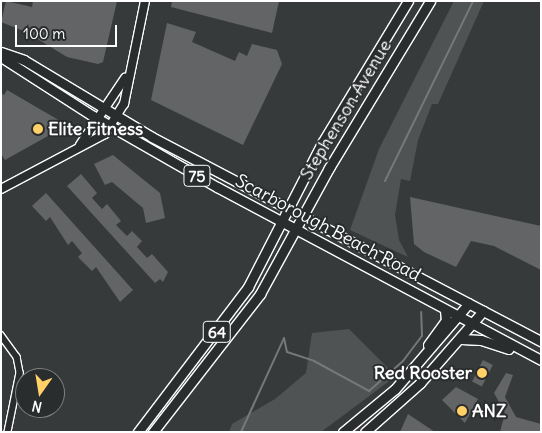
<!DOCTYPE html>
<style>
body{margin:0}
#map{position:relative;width:542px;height:433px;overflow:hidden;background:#373a3b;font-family:Delius,sans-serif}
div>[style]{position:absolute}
.green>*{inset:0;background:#505354}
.stream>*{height:2px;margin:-1px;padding:0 1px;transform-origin:1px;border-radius:1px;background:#767879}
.building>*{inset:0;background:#636465;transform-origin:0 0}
.roads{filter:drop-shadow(1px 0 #fff) drop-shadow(-1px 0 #fff) drop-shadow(0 1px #fff) drop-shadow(0 -1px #fff)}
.minor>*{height:5.5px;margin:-2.75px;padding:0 2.75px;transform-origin:2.75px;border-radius:2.75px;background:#2a2d2e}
.secondary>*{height:8px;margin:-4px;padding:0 4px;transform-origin:4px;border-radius:4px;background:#2a2d2e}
.primary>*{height:9px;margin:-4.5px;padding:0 4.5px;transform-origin:4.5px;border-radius:4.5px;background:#2a2d2e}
.dots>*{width:14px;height:14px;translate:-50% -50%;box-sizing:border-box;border:2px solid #2a2d2e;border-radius:50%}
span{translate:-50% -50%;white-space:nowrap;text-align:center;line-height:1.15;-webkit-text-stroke:4px #2a2d2e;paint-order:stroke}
.shield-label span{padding:1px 4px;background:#2a2d2e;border:1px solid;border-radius:4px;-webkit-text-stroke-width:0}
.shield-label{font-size:16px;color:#fff;font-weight:700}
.street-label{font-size:18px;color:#fff}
.poi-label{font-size:18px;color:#fff;font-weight:700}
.left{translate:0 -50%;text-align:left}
.right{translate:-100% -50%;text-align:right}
.frame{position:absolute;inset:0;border:2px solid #fff;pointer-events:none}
.north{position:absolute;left:15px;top:368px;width:50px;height:50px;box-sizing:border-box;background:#2a2d2e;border:1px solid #7f8182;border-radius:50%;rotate:193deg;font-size:14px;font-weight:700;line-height:20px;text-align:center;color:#fff}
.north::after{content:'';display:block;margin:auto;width:18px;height:22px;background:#ffd166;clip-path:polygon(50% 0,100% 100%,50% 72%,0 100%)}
.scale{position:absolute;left:15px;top:25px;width:102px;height:22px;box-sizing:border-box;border:2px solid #fff;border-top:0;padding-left:6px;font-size:15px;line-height:18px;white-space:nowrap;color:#fff;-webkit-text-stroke:4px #2a2d2e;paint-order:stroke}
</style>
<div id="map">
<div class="green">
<div style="clip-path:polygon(454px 1px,484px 1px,438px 104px,432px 104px,418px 140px,410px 181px,401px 179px,395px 215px,399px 240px,408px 257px,350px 230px,379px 149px)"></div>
<div style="clip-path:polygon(349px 329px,396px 376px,321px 432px,229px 432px,232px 424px,275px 399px,306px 373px,312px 333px)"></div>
</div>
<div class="stream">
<div style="left:385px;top:181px;width:200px;rotate:-63.9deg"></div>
<div style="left:241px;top:432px;width:103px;rotate:-65.4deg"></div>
<div style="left:284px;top:338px;width:14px;rotate:78deg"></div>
<div style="left:287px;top:352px;width:28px;rotate:18deg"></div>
<div style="left:314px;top:361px;width:63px;rotate:28.6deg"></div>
<div style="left:369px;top:391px;width:45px;rotate:-41.4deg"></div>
<div style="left:403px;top:361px;width:31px;rotate:-53deg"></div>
<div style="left:422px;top:336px;width:24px;rotate:-92deg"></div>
</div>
<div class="building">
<div style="clip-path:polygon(6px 1px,32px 7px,33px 1px,117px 1px,103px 62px,98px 64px,67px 57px,26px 32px,1px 22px)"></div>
<div style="clip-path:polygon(172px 1px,279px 1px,272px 33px,171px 7px)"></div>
<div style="clip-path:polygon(167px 23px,196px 32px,192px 42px,235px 61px,239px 52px,247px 56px,252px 44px,277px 50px,282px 64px,243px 145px,151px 100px)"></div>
<div style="clip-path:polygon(7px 90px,62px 122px,64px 127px,5px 160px,1px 154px,1px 93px,4px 95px)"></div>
<div style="clip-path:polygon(113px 155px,160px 193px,165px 218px,146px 223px,143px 208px,112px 182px,105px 185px,94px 164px)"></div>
<div style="clip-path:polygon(81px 174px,97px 193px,92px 198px,102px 209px,107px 204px,121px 221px,116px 225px,127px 236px,132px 231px,142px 241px,137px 247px,147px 258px,152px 254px,168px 272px,163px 282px,160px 279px,155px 283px,67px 186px)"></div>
<div style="clip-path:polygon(46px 193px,133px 290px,120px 302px,96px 267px,92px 271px,78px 257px,82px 253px,72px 241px,68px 245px,50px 217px,46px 221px,32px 206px)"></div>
<div style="clip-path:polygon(410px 197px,541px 226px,541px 270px,494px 246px,471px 241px,456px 267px,424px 252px,414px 244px)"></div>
<div style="left:483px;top:360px;width:11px;height:24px;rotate:27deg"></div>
<div style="clip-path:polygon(506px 373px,513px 375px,505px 397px,516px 417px,541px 424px,541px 432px,500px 432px,505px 413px,494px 393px)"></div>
<div style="clip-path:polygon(456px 387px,478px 399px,465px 423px,442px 400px)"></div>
<div style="clip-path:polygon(408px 414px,435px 432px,400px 432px)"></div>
</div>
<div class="roads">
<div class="minor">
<div style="left:1px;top:335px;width:27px;rotate:54deg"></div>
<div style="left:17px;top:357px;width:16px;rotate:79deg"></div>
<div style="left:20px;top:373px;width:60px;rotate:101.5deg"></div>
</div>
<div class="secondary">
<div style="left:80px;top:145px;width:81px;rotate:-56.1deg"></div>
<div style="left:1px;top:189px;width:118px;rotate:-27.9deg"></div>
<div style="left:105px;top:134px;width:36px;rotate:-58deg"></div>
<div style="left:124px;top:104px;width:105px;rotate:-78.5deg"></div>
</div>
<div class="primary">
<div style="left:1px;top:52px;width:24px;rotate:19deg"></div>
<div style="left:24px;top:60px;width:149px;rotate:31deg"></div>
<div style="left:152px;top:137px;width:439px;rotate:27.7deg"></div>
<div style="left:1px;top:57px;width:109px;rotate:32.7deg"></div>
<div style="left:93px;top:116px;width:143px;rotate:29.8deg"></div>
<div style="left:217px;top:187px;width:367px;rotate:28.1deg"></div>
<div style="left:461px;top:339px;width:20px;rotate:3deg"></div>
<div style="left:481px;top:340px;width:29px;rotate:18deg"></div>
<div style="left:428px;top:345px;width:31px;rotate:-54deg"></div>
<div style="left:446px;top:320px;width:10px;rotate:-96deg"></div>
<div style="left:138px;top:432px;width:182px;rotate:-52.8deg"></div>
<div style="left:248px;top:287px;width:162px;rotate:-62.8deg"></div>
<div style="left:322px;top:143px;width:166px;rotate:-58.8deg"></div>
<div style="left:153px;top:432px;width:175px;rotate:-52.2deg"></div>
<div style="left:260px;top:294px;width:144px;rotate:-61.3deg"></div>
<div style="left:329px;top:168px;width:195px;rotate:-58.8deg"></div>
<div style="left:343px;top:432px;width:67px;rotate:-39.6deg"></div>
<div style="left:395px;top:389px;width:113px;rotate:-49.3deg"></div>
<div style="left:365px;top:432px;width:74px;rotate:-41.7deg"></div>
<div style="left:420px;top:383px;width:96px;rotate:-48.8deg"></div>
</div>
</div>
<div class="dots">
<div style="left:38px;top:129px;background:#ffd166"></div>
<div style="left:482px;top:373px;background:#ffd166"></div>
<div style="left:462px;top:411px;background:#ffd166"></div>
</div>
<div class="shield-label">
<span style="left:197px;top:176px">75</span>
<span style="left:217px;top:332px">64</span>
</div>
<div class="street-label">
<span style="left:346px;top:110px;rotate:-59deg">Stephenson Avenue</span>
<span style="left:328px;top:228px;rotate:28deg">Scarborough Beach Road</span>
</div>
<div class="poi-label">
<span class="left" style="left:48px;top:129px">Elite Fitness</span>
<span class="right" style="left:472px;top:373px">Red Rooster</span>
<span class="left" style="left:472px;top:411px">ANZ</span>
</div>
<div class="frame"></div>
<div class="north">N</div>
<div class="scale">100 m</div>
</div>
